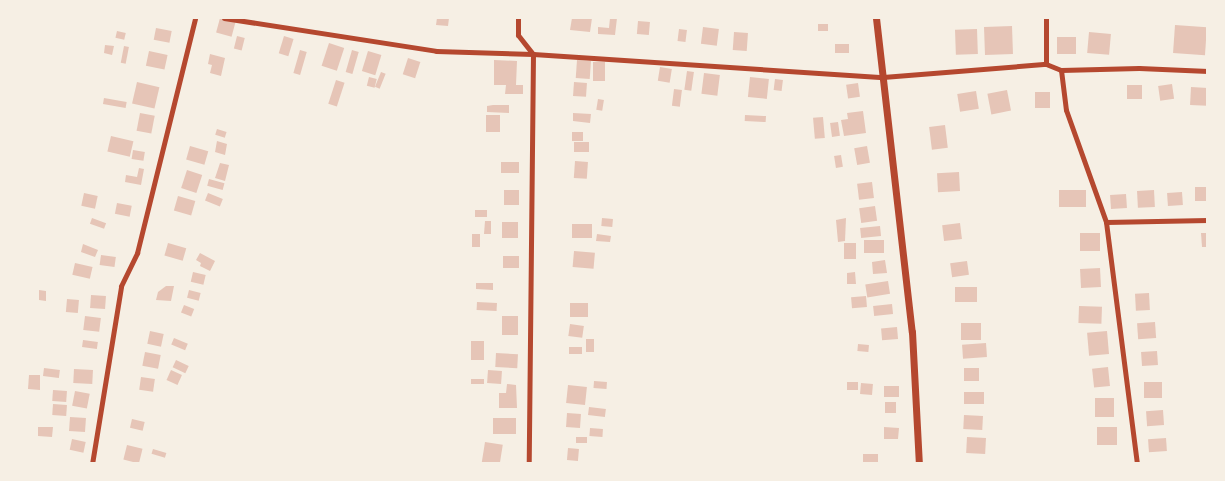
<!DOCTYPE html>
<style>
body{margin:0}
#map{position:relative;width:1225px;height:481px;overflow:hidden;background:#f6efe4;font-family:"IBM Plex Sans",sans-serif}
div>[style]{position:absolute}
.building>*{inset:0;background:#e6c5b7;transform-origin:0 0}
.minor>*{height:5px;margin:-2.5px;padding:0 2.5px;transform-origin:2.5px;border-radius:2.5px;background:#b5482f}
.secondary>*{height:7px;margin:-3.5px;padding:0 3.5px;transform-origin:3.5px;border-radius:3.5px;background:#b5482f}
span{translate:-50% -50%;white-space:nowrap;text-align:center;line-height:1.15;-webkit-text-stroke:4px #f6efe4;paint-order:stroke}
.frame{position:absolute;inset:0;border:19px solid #f6efe4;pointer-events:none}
</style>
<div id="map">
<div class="building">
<div style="left:220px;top:18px;width:16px;height:15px;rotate:15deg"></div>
<div style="clip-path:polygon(437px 18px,449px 18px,448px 26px,436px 25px)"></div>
<div style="clip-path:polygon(572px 18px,592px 18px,590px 32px,570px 30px)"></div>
<div style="clip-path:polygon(610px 18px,617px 18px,615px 35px,598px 34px,598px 27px,609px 28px)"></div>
<div style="left:638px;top:21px;width:12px;height:13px;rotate:5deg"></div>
<div style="left:818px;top:24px;width:10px;height:7px"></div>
<div style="left:1175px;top:25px;width:32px;height:28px;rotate:4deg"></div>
<div style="left:1012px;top:26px;width:28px;height:28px;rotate:88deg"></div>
<div style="left:703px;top:27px;width:16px;height:17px;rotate:7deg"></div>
<div style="left:156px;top:28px;width:16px;height:12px;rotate:11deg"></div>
<div style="left:679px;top:29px;width:8px;height:12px;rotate:7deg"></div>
<div style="left:977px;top:29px;width:25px;height:22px;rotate:88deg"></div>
<div style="left:117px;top:31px;width:9px;height:7px;rotate:13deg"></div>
<div style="left:734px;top:32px;width:14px;height:18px;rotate:4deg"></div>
<div style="left:1089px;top:32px;width:22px;height:21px;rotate:5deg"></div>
<div style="left:237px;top:36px;width:8px;height:13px;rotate:14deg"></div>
<div style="left:284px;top:36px;width:10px;height:18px;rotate:17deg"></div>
<div style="left:1057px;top:37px;width:19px;height:17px"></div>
<div style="left:329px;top:43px;width:16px;height:24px;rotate:18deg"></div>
<div style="left:849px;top:44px;width:9px;height:14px;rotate:90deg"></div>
<div style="clip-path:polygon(105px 45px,114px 46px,112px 55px,104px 53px)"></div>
<div style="left:124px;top:46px;width:5px;height:17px;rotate:11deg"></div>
<div style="left:300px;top:50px;width:7px;height:24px;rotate:16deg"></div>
<div style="left:352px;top:50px;width:7px;height:23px;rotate:16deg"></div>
<div style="left:149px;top:51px;width:19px;height:15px;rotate:12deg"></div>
<div style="left:368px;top:51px;width:14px;height:21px;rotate:17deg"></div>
<div style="clip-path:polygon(210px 54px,225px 58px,221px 76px,210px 73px,212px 65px,208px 64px)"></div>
<div style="left:408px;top:58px;width:13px;height:17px;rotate:18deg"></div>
<div style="clip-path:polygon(494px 60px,517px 61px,516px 85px,523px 85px,523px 94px,505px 94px,506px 85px,494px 85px)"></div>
<div style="left:577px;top:60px;width:14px;height:18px;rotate:4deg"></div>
<div style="left:593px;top:62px;width:12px;height:19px"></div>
<div style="left:660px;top:67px;width:12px;height:14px;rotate:9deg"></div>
<div style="left:687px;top:71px;width:7px;height:19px;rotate:8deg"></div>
<div style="left:381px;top:72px;width:5px;height:16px;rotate:22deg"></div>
<div style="left:704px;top:73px;width:16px;height:21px;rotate:7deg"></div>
<div style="left:369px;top:77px;width:8px;height:9px;rotate:14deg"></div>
<div style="left:750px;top:77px;width:19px;height:20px;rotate:6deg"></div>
<div style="left:775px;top:79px;width:8px;height:11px;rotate:7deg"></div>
<div style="left:336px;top:80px;width:9px;height:25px;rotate:18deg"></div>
<div style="left:137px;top:82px;width:23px;height:22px;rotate:13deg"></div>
<div style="left:574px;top:82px;width:13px;height:14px;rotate:4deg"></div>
<div style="left:858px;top:83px;width:14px;height:12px;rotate:82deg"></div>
<div style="left:1172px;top:84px;width:15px;height:14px;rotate:82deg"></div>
<div style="left:1127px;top:85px;width:15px;height:14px"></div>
<div style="left:1191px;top:87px;width:17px;height:18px;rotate:3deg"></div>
<div style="left:674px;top:89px;width:8px;height:17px;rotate:7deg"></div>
<div style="left:1007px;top:90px;width:21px;height:20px;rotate:79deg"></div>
<div style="left:976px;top:91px;width:18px;height:19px;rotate:81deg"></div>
<div style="left:1035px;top:92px;width:15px;height:16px"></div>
<div style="left:104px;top:98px;width:23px;height:6px;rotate:10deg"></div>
<div style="left:598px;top:99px;width:6px;height:11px;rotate:9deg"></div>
<div style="clip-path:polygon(493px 105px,509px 105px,509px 113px,487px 112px,487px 106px)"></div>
<div style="clip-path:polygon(863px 111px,866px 133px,844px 136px,841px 120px,848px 119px,847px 113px)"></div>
<div style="left:140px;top:113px;width:15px;height:18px;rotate:11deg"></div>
<div style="clip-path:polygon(573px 113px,591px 114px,590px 123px,573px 121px)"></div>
<div style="left:486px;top:115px;width:14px;height:17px"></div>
<div style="left:745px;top:115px;width:21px;height:6px;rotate:3deg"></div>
<div style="left:823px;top:117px;width:21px;height:10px;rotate:85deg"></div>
<div style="left:838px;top:122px;width:14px;height:8px;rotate:82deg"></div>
<div style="left:945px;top:125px;width:23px;height:16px;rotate:83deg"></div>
<div style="left:217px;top:129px;width:10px;height:6px;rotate:17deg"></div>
<div style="left:572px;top:132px;width:11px;height:9px"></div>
<div style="left:111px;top:136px;width:23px;height:16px;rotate:13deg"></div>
<div style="clip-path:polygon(217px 141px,227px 144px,225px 155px,215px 152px)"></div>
<div style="left:574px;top:142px;width:15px;height:10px"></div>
<div style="left:190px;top:146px;width:19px;height:14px;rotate:16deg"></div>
<div style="left:867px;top:146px;width:17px;height:13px;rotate:80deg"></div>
<div style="left:133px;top:150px;width:12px;height:9px;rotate:9deg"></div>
<div style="left:841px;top:155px;width:12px;height:7px;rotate:81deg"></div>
<div style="left:575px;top:161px;width:13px;height:17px;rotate:4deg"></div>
<div style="left:501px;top:162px;width:18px;height:11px"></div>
<div style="clip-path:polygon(220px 163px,229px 165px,225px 181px,215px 178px)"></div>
<div style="clip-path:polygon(139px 168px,144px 169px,141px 185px,125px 182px,126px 175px,137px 177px)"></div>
<div style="left:187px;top:170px;width:16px;height:19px;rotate:18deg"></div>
<div style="left:959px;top:172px;width:19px;height:22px;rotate:87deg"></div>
<div style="left:209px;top:179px;width:16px;height:7px;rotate:15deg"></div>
<div style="left:872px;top:182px;width:16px;height:15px;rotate:83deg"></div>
<div style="left:1208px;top:187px;width:14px;height:13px;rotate:90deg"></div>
<div style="left:504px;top:190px;width:15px;height:15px"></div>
<div style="left:1059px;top:190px;width:27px;height:17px"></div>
<div style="left:1154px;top:190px;width:17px;height:17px;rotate:87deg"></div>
<div style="left:1182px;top:192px;width:13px;height:15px;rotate:86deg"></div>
<div style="left:84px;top:193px;width:14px;height:13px;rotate:12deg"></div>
<div style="left:208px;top:193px;width:16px;height:8px;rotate:22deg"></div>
<div style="left:1126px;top:194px;width:14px;height:16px;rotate:86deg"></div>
<div style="left:178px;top:196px;width:18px;height:15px;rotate:16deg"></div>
<div style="left:117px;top:203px;width:15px;height:11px;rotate:11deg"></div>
<div style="left:875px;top:206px;width:15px;height:16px;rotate:82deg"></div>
<div style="left:475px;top:210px;width:12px;height:7px"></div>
<div style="left:92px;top:218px;width:15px;height:6px;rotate:20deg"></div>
<div style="left:602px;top:218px;width:11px;height:8px;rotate:5deg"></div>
<div style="clip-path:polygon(846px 218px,845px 241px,838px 242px,836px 220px)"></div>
<div style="clip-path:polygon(485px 221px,491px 221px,491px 234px,484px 234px)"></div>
<div style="left:502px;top:222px;width:16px;height:16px"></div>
<div style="left:960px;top:223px;width:16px;height:18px;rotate:83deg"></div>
<div style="left:572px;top:224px;width:20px;height:14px"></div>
<div style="left:880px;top:226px;width:10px;height:20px;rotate:84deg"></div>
<div style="left:1080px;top:233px;width:20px;height:18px"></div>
<div style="clip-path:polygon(1201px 233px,1208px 233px,1208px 247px,1202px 247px)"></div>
<div style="left:472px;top:234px;width:8px;height:13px"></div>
<div style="clip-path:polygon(597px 234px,611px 236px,610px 242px,596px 241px)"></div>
<div style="left:864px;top:240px;width:20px;height:13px"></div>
<div style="left:168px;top:243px;width:19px;height:13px;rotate:16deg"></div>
<div style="left:844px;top:243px;width:12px;height:16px"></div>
<div style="clip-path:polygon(83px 244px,98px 250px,95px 257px,81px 252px)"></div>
<div style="left:574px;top:251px;width:21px;height:16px;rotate:5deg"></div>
<div style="clip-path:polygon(200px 253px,215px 261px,210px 271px,200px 266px,201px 263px,196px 260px)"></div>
<div style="left:101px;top:255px;width:15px;height:10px;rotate:8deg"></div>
<div style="left:503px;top:256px;width:16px;height:12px"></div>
<div style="clip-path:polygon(885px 260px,887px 273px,873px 274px,872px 262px)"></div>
<div style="left:967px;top:261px;width:14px;height:17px;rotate:82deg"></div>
<div style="left:75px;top:263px;width:18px;height:12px;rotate:13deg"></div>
<div style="left:1100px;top:268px;width:19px;height:20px;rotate:87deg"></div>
<div style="left:193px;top:272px;width:13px;height:10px;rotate:13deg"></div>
<div style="clip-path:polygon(855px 272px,856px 284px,847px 284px,847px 273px)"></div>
<div style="left:888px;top:281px;width:13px;height:23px;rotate:81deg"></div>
<div style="clip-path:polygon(476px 283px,493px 283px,493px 290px,476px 289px)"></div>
<div style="clip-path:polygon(166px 286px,174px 286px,171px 301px,156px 300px,158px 292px)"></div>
<div style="left:955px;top:287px;width:22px;height:15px"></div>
<div style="clip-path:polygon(39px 290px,46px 291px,46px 301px,39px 300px)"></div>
<div style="left:189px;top:290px;width:12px;height:8px;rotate:14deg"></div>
<div style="left:1149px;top:293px;width:17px;height:14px;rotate:87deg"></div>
<div style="left:91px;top:295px;width:15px;height:13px;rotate:4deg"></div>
<div style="left:866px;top:296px;width:11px;height:15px;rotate:85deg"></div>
<div style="left:67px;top:299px;width:12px;height:13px;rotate:5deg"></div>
<div style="left:477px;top:302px;width:20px;height:8px;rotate:3deg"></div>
<div style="left:570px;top:303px;width:18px;height:14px"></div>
<div style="left:892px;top:304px;width:10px;height:19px;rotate:84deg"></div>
<div style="left:184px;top:305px;width:11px;height:8px;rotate:22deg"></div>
<div style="left:1079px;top:306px;width:23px;height:17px;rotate:2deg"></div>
<div style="left:85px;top:316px;width:16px;height:14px;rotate:7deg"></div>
<div style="left:502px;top:316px;width:16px;height:19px"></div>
<div style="left:1155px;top:322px;width:16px;height:18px;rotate:86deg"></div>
<div style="left:961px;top:323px;width:20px;height:17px"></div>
<div style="left:570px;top:324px;width:14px;height:12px;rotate:8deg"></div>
<div style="left:897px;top:327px;width:12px;height:16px;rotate:85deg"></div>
<div style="left:150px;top:331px;width:14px;height:13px;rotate:12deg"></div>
<div style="left:1107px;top:331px;width:23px;height:20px;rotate:85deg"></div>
<div style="left:174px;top:338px;width:15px;height:7px;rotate:23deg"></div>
<div style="left:586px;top:339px;width:8px;height:13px"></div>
<div style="left:83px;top:340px;width:15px;height:7px;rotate:8deg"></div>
<div style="left:471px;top:341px;width:13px;height:19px"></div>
<div style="left:986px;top:343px;width:14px;height:24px;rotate:86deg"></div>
<div style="left:858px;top:344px;width:11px;height:7px;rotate:5deg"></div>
<div style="left:569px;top:347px;width:13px;height:7px"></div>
<div style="left:1157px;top:351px;width:14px;height:16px;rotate:86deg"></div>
<div style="left:145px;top:352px;width:16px;height:14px;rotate:11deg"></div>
<div style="left:496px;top:353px;width:22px;height:14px;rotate:3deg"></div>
<div style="left:176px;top:360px;width:14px;height:8px;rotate:25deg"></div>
<div style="left:1108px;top:367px;width:19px;height:16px;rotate:84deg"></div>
<div style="left:44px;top:368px;width:16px;height:8px;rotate:7deg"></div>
<div style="left:964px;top:368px;width:15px;height:13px"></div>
<div style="left:74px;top:369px;width:19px;height:14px;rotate:3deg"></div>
<div style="left:171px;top:370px;width:12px;height:11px;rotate:24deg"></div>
<div style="left:488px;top:370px;width:14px;height:13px;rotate:4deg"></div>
<div style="clip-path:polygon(29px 375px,40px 375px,40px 390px,28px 389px)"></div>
<div style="left:141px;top:377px;width:14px;height:13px;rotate:8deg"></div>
<div style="left:471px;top:379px;width:13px;height:5px"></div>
<div style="left:594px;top:381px;width:13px;height:7px;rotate:4deg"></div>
<div style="left:847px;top:382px;width:11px;height:8px"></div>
<div style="left:1144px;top:382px;width:18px;height:16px"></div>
<div style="left:861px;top:383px;width:12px;height:11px;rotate:5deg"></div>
<div style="clip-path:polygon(507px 384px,516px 385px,517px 408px,499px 408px,499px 393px,506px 393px)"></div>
<div style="left:568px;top:385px;width:19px;height:18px;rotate:6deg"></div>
<div style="left:884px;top:386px;width:15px;height:11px"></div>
<div style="left:53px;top:390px;width:14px;height:11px;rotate:4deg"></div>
<div style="left:75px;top:391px;width:15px;height:15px;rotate:11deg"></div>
<div style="left:964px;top:392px;width:20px;height:12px"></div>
<div style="left:1095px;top:398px;width:19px;height:19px"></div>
<div style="left:885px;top:402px;width:11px;height:11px"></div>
<div style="left:53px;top:404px;width:14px;height:11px;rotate:4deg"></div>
<div style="left:589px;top:407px;width:17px;height:8px;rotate:7deg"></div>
<div style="left:1163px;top:410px;width:15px;height:17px;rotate:86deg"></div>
<div style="left:567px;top:413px;width:14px;height:14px;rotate:4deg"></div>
<div style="left:964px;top:415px;width:19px;height:14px;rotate:3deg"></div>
<div style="left:70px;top:417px;width:16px;height:14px;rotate:4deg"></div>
<div style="left:493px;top:418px;width:23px;height:16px"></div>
<div style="left:132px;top:419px;width:13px;height:9px;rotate:13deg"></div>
<div style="clip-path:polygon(38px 427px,53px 427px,52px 437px,38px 436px)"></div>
<div style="clip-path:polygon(884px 427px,899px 428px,898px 439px,884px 439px)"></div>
<div style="left:1097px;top:427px;width:20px;height:18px"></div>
<div style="left:590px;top:428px;width:13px;height:8px;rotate:4deg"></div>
<div style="left:576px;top:437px;width:11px;height:6px"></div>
<div style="left:967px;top:437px;width:19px;height:16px;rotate:3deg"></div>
<div style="left:1166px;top:438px;width:13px;height:18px;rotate:86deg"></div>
<div style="left:72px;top:439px;width:14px;height:11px;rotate:12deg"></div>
<div style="left:485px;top:442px;width:18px;height:21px;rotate:9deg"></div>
<div style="left:127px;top:445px;width:16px;height:15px;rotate:14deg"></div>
<div style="left:568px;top:448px;width:11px;height:12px;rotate:5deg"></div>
<div style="left:153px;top:449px;width:14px;height:5px;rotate:17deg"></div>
<div style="left:863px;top:454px;width:15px;height:10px"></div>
</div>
<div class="minor">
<div style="left:224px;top:18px;width:215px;rotate:8.8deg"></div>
<div style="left:436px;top:51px;width:97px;rotate:1.8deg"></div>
<div style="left:533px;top:54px;width:351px;rotate:3.8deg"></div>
<div style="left:883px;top:77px;width:164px;rotate:-4.6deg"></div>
<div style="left:1046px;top:64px;width:16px;rotate:22deg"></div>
<div style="left:1061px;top:70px;width:78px;rotate:-1.5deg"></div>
<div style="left:1139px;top:68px;width:69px;rotate:2.5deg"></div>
<div style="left:518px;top:18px;width:17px;rotate:90deg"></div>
<div style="left:518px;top:35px;width:24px;rotate:52deg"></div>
<div style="left:533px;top:54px;width:410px;rotate:90.6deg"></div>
<div style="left:1046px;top:18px;width:46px;rotate:90deg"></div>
<div style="left:1061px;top:70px;width:40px;rotate:82.9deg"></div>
<div style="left:1066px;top:110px;width:119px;rotate:70.3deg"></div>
<div style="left:1106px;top:222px;width:244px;rotate:82.7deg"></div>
<div style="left:1106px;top:222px;width:102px;rotate:-1.1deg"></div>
<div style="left:92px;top:464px;width:180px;rotate:-80.7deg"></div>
<div style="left:121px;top:286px;width:37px;rotate:-64deg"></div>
<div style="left:137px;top:253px;width:242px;rotate:-76.1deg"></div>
</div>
<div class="secondary">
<div style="left:876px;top:18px;width:316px;rotate:83.5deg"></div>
<div style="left:912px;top:332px;width:132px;rotate:87deg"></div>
</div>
<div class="frame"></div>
</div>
